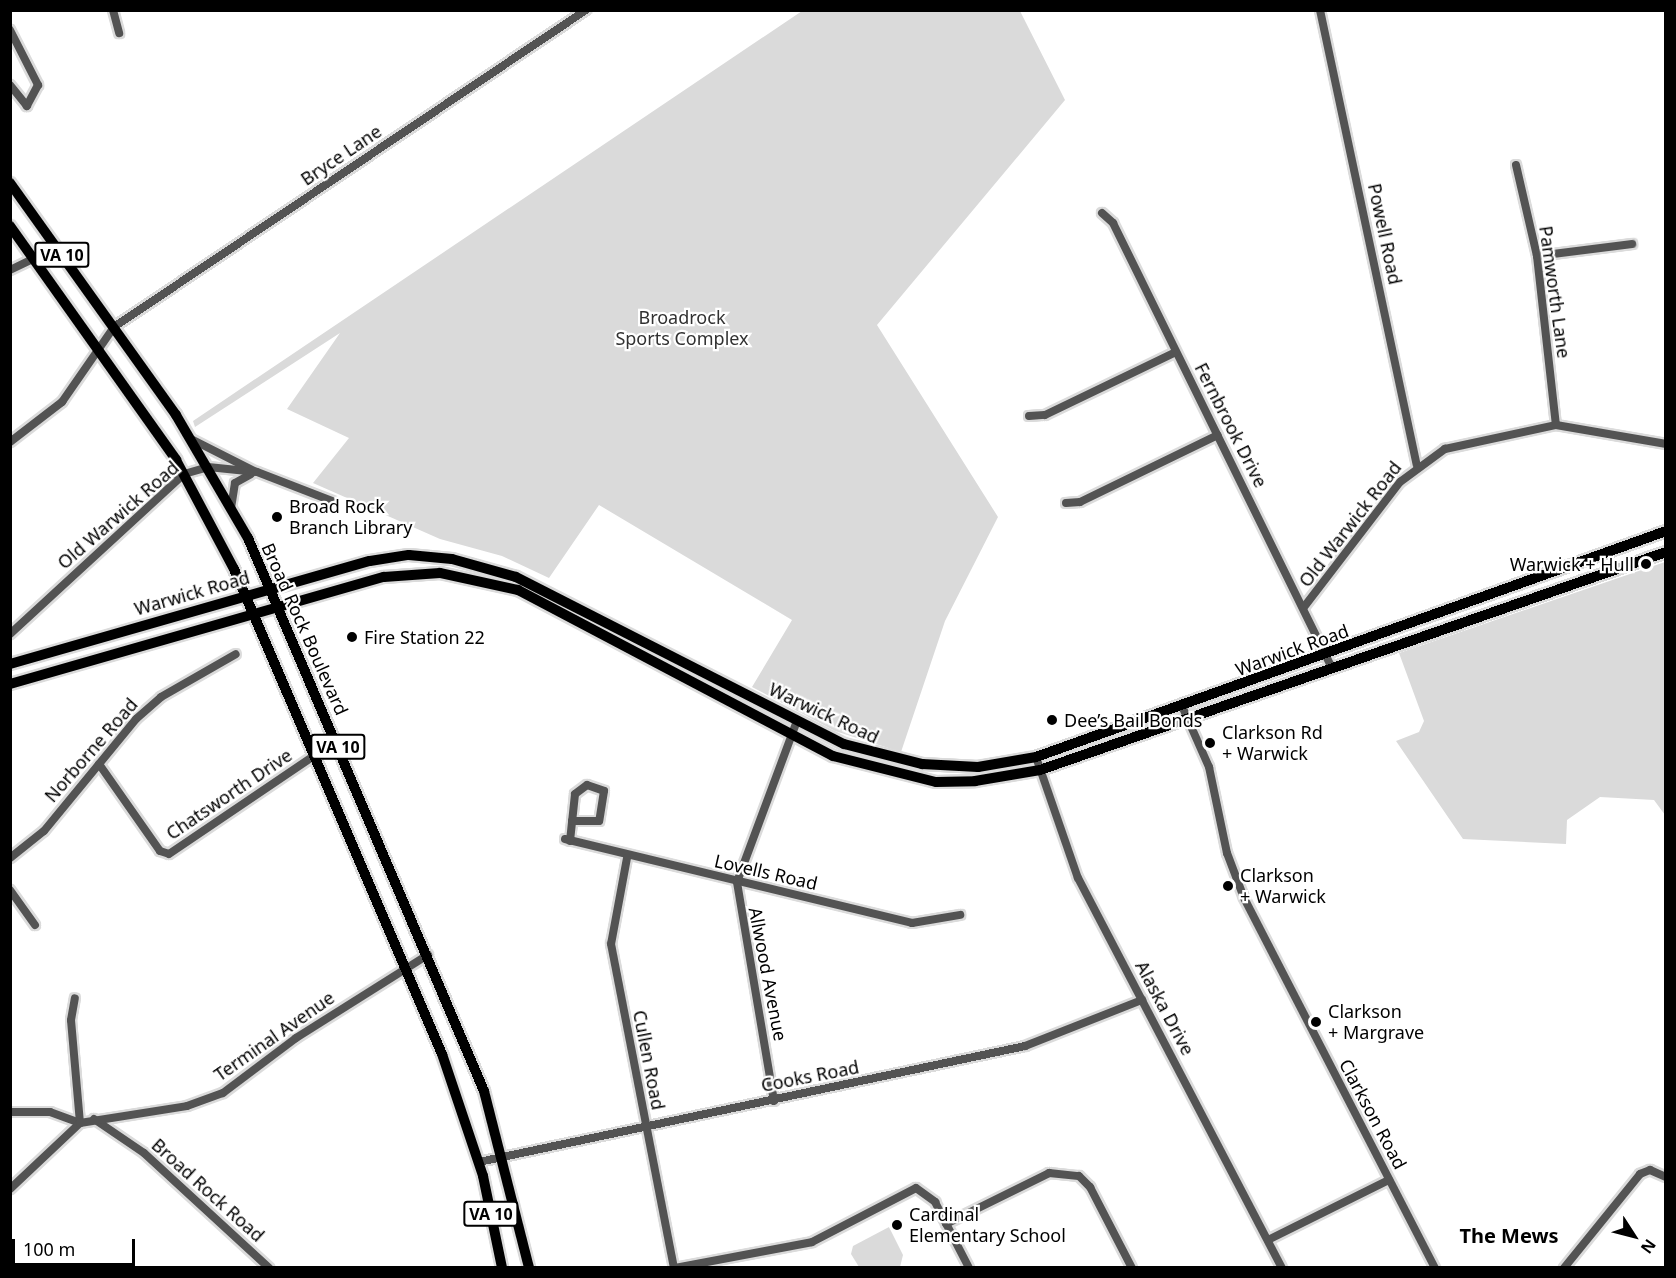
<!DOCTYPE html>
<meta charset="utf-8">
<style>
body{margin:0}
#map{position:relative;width:1676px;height:1278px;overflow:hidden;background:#fff;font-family:"Noto Sans",sans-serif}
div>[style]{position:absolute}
.green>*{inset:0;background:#dadada}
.roads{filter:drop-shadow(2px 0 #dbdbdb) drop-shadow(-2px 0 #dbdbdb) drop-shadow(0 2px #dbdbdb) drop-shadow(0 -2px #dbdbdb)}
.minor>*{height:8px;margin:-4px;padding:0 4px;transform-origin:4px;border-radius:4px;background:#535353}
.major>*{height:10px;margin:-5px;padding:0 5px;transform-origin:5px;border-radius:5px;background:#000}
.dots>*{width:16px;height:16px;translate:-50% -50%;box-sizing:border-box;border:3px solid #fff;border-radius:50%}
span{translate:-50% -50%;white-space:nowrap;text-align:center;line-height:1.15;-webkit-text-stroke:4.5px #fff;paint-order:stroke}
.shield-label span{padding:2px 4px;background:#fff;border:2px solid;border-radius:4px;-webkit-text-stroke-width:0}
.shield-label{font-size:16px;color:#000;font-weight:700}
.street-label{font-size:18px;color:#000}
.park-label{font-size:18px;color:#313131}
.poi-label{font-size:18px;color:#000}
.left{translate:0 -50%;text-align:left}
.right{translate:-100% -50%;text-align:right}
.neighbourhood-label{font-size:20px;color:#000;font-weight:700}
.frame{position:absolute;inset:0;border:12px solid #000;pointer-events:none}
.north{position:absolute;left:1604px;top:1206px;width:60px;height:60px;-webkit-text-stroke:4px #fff;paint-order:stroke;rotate:126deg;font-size:16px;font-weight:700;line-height:24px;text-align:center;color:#000}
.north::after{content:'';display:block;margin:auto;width:21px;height:27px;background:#000;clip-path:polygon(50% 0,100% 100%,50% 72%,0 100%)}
.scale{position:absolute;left:12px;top:1239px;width:123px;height:27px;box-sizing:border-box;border:3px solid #000;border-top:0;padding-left:8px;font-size:18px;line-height:21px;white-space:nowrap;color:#000;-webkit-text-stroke:4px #fff;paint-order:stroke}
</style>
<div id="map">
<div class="green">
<div style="clip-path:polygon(802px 11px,1020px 11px,1065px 100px,877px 325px,998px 517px,945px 621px,901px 752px,835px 731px,752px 687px,792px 620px,599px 505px,549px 578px,502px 556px,440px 539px,313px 483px,349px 438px,287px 409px,340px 333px,195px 427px,193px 421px)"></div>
<div style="clip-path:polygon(1665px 562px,1665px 815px,1654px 800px,1600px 797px,1567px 820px,1566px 844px,1463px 839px,1396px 741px,1419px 732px,1424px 721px,1399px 653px)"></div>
<div style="clip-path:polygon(889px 1227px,903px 1255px,900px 1267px,859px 1267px,851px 1254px,853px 1246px)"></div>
</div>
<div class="roads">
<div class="minor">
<div style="left:113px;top:10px;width:24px;rotate:75deg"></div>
<div style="left:1320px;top:10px;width:465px;rotate:78deg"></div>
<div style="left:10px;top:30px;width:62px;rotate:63deg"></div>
<div style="left:38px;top:85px;width:24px;rotate:118deg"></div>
<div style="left:27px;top:106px;width:27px;rotate:-129deg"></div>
<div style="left:1516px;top:165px;width:93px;rotate:77deg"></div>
<div style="left:1537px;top:256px;width:170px;rotate:83.6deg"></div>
<div style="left:1102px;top:213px;width:15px;rotate:42deg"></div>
<div style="left:1113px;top:223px;width:494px;rotate:63.8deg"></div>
<div style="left:1537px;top:256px;width:96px;rotate:-7.2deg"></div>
<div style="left:10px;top:270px;width:25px;rotate:-26deg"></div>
<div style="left:1029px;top:416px;width:16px;rotate:-4deg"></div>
<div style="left:1045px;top:415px;width:145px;rotate:-25.7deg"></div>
<div style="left:191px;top:439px;width:71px;rotate:26.9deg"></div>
<div style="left:10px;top:442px;width:66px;rotate:-37.6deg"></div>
<div style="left:62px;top:402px;width:91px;rotate:-55.3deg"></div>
<div style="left:114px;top:327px;width:569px;rotate:-33.89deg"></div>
<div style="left:1066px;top:503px;width:14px;rotate:-4deg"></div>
<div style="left:1080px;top:502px;width:153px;rotate:-25.9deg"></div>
<div style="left:231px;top:508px;width:25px;rotate:-81deg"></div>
<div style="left:235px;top:483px;width:18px;rotate:-29deg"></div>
<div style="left:1304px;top:607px;width:158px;rotate:-52.5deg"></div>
<div style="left:1400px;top:482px;width:56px;rotate:-36.3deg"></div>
<div style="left:1445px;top:449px;width:114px;rotate:-12.2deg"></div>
<div style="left:1556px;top:425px;width:112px;rotate:9.8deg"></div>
<div style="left:10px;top:634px;width:236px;rotate:-42.6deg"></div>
<div style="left:184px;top:474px;width:25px;rotate:-16deg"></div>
<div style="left:208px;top:467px;width:49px;rotate:5.8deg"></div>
<div style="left:257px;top:472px;width:80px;rotate:21.1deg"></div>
<div style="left:1182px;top:706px;width:67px;rotate:66.1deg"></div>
<div style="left:1209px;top:767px;width:88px;rotate:78.2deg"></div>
<div style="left:1227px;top:853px;width:48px;rotate:69.3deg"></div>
<div style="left:1244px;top:898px;width:416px;rotate:62.7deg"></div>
<div style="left:1036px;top:757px;width:128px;rotate:70.9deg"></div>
<div style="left:1078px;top:878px;width:440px;rotate:62.4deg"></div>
<div style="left:99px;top:764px;width:106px;rotate:55deg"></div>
<div style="left:160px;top:851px;width:9px;rotate:18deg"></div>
<div style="left:169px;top:854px;width:175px;rotate:-34.1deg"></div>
<div style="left:565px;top:839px;width:357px;rotate:13.6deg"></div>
<div style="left:912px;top:923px;width:49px;rotate:-9.5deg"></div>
<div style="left:570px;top:841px;width:47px;rotate:-83.9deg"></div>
<div style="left:575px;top:794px;width:15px;rotate:-37deg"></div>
<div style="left:587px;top:785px;width:18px;rotate:19deg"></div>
<div style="left:604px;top:791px;width:30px;rotate:99deg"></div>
<div style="left:599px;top:821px;width:27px;rotate:180deg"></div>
<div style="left:10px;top:858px;width:43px;rotate:-38.5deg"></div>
<div style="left:44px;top:831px;width:145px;rotate:-50.6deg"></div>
<div style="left:136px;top:719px;width:33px;rotate:-41deg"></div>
<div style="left:161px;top:697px;width:86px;rotate:-29.8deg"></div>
<div style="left:627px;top:858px;width:87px;rotate:100.5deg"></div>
<div style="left:611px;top:944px;width:330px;rotate:79deg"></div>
<div style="left:10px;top:890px;width:43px;rotate:54.5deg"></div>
<div style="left:774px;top:1101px;width:222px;rotate:-99.6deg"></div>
<div style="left:737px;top:882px;width:172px;rotate:-69.6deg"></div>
<div style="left:10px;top:1112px;width:40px"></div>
<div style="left:50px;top:1112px;width:32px;rotate:20deg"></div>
<div style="left:80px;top:1123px;width:103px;rotate:-95deg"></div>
<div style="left:71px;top:1020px;width:22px;rotate:-80deg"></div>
<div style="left:94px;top:1119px;width:60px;rotate:34.2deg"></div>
<div style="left:144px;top:1153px;width:170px;rotate:42.6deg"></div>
<div style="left:479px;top:1162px;width:558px;rotate:-11.99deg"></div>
<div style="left:1025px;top:1046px;width:126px;rotate:-21.5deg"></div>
<div style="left:10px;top:1189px;width:96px;rotate:-43.3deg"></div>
<div style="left:80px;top:1123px;width:108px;rotate:-9deg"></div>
<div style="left:187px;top:1106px;width:38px;rotate:-20deg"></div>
<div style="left:223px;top:1093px;width:91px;rotate:-37deg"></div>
<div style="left:296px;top:1038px;width:156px;rotate:-32.2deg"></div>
<div style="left:946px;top:1224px;width:115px;rotate:-26.3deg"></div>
<div style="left:1049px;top:1173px;width:30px;rotate:6deg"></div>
<div style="left:1079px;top:1176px;width:16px;rotate:45deg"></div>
<div style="left:1090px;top:1187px;width:91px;rotate:62.6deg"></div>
<div style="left:1268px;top:1240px;width:135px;rotate:-26.4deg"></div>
<div style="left:675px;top:1268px;width:139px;rotate:-10.7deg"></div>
<div style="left:812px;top:1242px;width:117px;rotate:-27.4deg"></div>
<div style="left:916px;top:1188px;width:24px;rotate:36deg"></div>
<div style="left:935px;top:1202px;width:74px;rotate:62.7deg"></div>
<div style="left:1564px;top:1268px;width:121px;rotate:-51deg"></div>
<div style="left:1640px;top:1174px;width:11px;rotate:-22deg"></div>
<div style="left:1650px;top:1170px;width:17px;rotate:24deg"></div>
</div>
<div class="major">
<div style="left:10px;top:183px;width:285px;rotate:54.4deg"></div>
<div style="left:176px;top:415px;width:143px;rotate:59.7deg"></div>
<div style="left:248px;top:538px;width:601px;rotate:66.89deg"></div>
<div style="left:484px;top:1091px;width:183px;rotate:75.7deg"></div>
<div style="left:10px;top:226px;width:287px;rotate:54.6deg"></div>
<div style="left:176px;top:460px;width:123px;rotate:62deg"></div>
<div style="left:234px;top:569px;width:528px;rotate:66.79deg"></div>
<div style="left:442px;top:1054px;width:129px;rotate:71.4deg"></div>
<div style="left:483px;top:1176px;width:94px;rotate:78.3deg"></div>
<div style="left:10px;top:664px;width:374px;rotate:-16deg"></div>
<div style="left:370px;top:561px;width:39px;rotate:-9deg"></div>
<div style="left:409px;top:555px;width:43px;rotate:5.3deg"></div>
<div style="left:452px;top:559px;width:66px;rotate:15.7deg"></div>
<div style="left:516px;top:577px;width:368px;rotate:27deg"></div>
<div style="left:844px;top:744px;width:81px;rotate:14.4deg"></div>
<div style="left:922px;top:764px;width:56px;rotate:3.1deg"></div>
<div style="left:978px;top:767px;width:59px;rotate:-9.8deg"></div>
<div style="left:1036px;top:757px;width:669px;rotate:-19.73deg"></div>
<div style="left:10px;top:684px;width:389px;rotate:-16deg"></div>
<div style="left:384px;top:577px;width:56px;rotate:-4.1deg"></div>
<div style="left:440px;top:573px;width:80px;rotate:12.3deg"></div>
<div style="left:518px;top:590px;width:356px;rotate:27.8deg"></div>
<div style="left:833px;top:756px;width:106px;rotate:14.2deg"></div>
<div style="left:936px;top:782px;width:39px;rotate:-1deg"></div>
<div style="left:975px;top:781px;width:66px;rotate:-9.6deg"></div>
<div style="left:1040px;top:770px;width:663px;rotate:-19.2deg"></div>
</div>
</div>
<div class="dots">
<div style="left:277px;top:517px;background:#000"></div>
<div style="left:1646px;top:564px;background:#000"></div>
<div style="left:352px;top:637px;background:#000"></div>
<div style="left:1052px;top:720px;background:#000"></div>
<div style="left:1210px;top:743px;background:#000"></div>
<div style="left:1228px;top:886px;background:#000"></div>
<div style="left:1316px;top:1022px;background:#000"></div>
<div style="left:897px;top:1225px;background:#000"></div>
</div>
<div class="shield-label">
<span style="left:62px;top:255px">VA 10</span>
<span style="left:338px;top:747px">VA 10</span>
<span style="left:491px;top:1214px">VA 10</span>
</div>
<div class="street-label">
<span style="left:341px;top:155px;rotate:-34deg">Bryce Lane</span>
<span style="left:1385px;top:234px;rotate:78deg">Powell Road</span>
<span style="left:1555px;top:292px;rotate:82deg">Pamworth Lane</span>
<span style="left:1231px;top:425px;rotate:63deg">Fernbrook Drive</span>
<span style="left:118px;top:515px;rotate:-41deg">Old Warwick Road</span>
<span style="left:1350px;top:524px;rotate:-52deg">Old Warwick Road</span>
<span style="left:192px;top:593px;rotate:-16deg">Warwick Road</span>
<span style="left:305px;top:629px;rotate:66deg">Broad Rock Boulevard</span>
<span style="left:1292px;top:650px;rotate:-20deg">Warwick Road</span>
<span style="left:824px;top:713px;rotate:25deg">Warwick Road</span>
<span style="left:91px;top:750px;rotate:-49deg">Norborne Road</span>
<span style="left:229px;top:794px;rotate:-34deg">Chatsworth Drive</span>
<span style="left:766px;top:872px;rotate:13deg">Lovells Road</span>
<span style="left:768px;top:974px;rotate:79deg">Allwood Avenue</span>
<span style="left:1165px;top:1008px;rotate:62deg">Alaska Drive</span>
<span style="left:274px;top:1036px;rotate:-35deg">Terminal Avenue</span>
<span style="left:649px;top:1060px;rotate:79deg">Cullen Road</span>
<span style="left:810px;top:1076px;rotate:-11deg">Cooks Road</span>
<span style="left:1373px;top:1114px;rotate:62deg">Clarkson Road</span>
<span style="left:208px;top:1190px;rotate:42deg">Broad Rock Road</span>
</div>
<div class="park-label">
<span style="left:682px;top:328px">Broadrock<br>Sports Complex</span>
</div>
<div class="poi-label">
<span class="left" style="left:289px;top:517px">Broad Rock<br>Branch Library</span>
<span class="right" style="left:1634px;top:564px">Warwick + Hull</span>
<span class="left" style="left:364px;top:637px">Fire Station 22</span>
<span class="left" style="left:1064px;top:720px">Dee’s Bail Bonds</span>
<span class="left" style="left:1222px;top:743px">Clarkson Rd<br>+ Warwick</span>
<span class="left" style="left:1240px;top:886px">Clarkson<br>+ Warwick</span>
<span class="left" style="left:1328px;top:1022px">Clarkson<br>+ Margrave</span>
<span class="left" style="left:909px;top:1225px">Cardinal<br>Elementary School</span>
</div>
<div class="neighbourhood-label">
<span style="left:1509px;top:1235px">The Mews</span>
</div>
<div class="frame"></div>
<div class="north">N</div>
<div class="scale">100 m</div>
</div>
